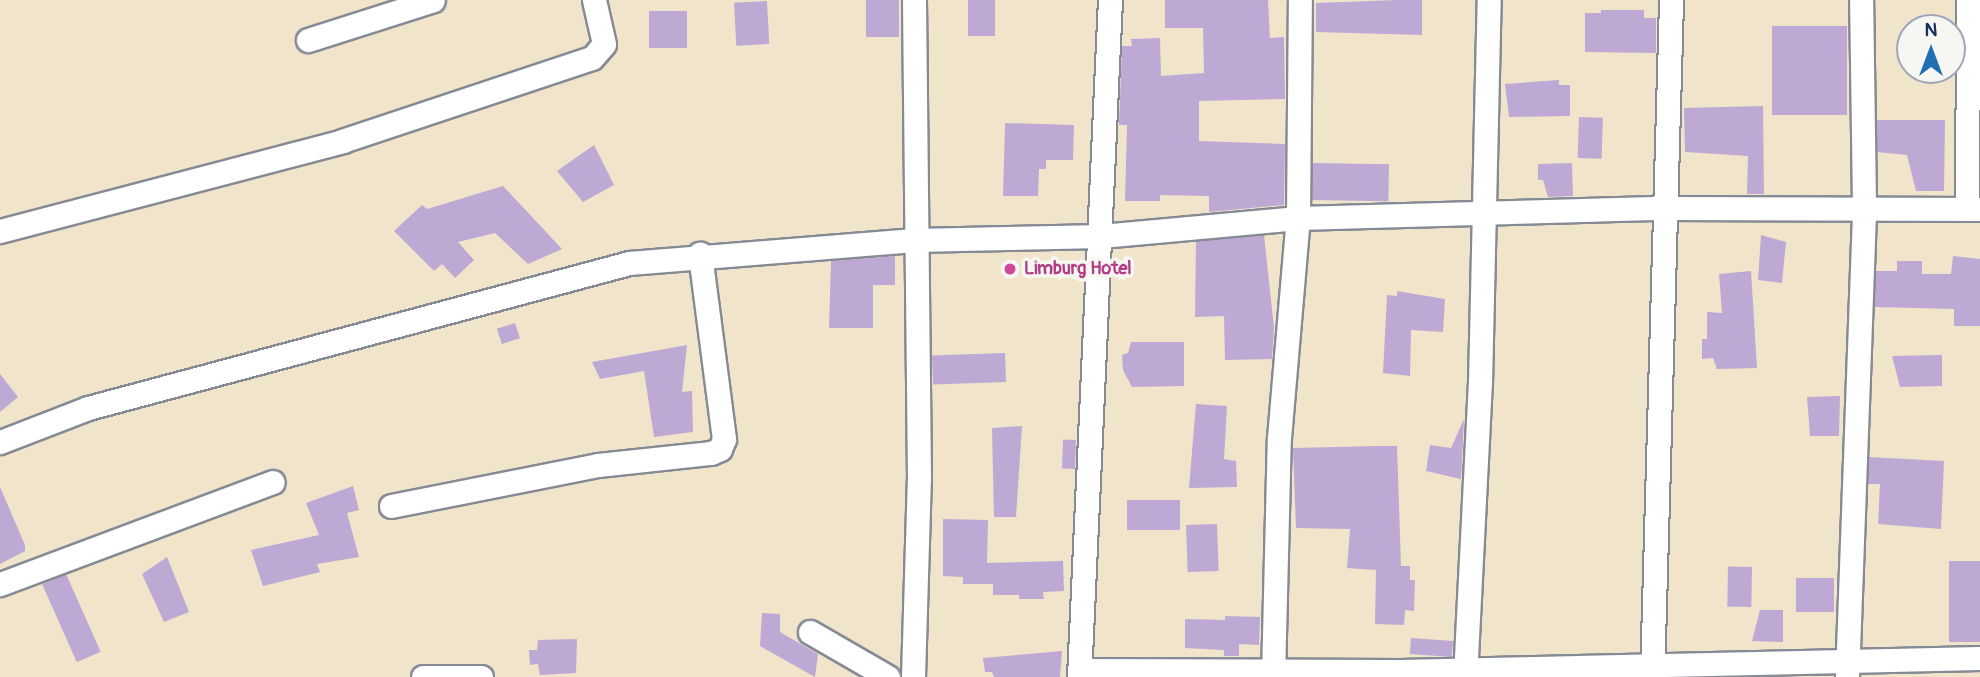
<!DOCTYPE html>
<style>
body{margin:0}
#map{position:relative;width:1980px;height:677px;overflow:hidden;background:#f0e4cb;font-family:Pangolin,sans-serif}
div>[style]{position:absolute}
.building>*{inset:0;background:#bda9d3;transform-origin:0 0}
.roads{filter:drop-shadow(2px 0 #868a94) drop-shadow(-2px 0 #868a94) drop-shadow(0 2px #868a94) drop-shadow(0 -2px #868a94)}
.minor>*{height:23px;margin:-11.5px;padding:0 11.5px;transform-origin:11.5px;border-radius:11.5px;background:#fff}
.dots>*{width:19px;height:19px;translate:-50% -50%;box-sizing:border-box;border:4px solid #f6f6f2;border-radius:50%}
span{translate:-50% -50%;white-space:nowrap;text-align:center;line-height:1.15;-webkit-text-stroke:7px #f6f6f2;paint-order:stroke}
.hotel-label{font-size:18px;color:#b23c85;font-weight:700}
.left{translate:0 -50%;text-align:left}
.north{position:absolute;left:1896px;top:14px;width:70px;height:70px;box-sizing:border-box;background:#f6f6f2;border:2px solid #9ea6b7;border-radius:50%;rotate:0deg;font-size:19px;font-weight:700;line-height:28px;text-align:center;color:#1b2f5e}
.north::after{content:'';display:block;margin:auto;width:24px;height:32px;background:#1f6fb2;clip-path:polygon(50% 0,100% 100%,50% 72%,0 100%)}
</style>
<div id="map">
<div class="building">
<div style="left:866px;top:0;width:33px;height:37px"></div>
<div style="left:968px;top:0;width:27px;height:36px"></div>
<div style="clip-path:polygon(1165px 0,1268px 0,1270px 38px,1284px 37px,1285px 99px,1199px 101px,1199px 141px,1285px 144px,1284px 205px,1209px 212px,1209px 196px,1160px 195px,1160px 201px,1125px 201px,1127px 125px,1119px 125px,1122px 46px,1132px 46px,1131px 39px,1160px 38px,1161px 76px,1204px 73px,1203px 28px,1165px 28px)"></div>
<div style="clip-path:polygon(1397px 0,1422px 0,1422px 35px,1316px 32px,1316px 3px)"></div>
<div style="left:767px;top:1px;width:43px;height:33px;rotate:87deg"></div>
<div style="clip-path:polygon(1601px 10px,1644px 10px,1644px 18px,1656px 18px,1656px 53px,1585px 52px,1585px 13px,1601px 13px)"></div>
<div style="left:687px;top:11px;width:37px;height:38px;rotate:90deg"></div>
<div style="left:1772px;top:26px;width:75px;height:89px"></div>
<div style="clip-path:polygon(1559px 80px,1559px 85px,1570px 85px,1570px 116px,1509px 117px,1505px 84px)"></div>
<div style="clip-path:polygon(1763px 106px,1764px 194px,1747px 194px,1748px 156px,1685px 152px,1684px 108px)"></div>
<div style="left:1579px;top:117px;width:24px;height:41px;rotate:2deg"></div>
<div style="clip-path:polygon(1877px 120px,1945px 120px,1944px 191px,1916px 191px,1907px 155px,1877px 152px)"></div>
<div style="clip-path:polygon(1005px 123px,1074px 125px,1073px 160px,1046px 160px,1046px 169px,1039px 169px,1038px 196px,1003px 196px)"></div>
<div style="clip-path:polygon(594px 145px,614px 185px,583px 202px,557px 171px)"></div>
<div style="left:1312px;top:163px;width:77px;height:37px;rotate:1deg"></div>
<div style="clip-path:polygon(1572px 163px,1573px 196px,1548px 197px,1543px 180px,1538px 180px,1538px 164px)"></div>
<div style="clip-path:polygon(503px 186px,562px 249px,528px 264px,495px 233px,458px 242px,474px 260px,455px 278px,442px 264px,434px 271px,394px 231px,422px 205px,427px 209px)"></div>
<div style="clip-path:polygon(1264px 235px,1274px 328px,1272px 359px,1225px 360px,1224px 316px,1195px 317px,1196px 241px)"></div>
<div style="clip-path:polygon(1761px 235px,1786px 242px,1782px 283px,1758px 280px)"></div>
<div style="clip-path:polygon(895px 256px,895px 285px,873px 285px,873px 328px,829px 328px,831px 261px)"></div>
<div style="clip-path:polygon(1953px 256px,1980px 259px,1980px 326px,1954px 326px,1954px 309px,1874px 307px,1876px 271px,1897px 271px,1897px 261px,1922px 261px,1922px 274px,1951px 274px)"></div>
<div style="clip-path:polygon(1751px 271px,1757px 368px,1717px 369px,1713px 358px,1702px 359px,1702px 339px,1707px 339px,1707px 312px,1722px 313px,1719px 274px)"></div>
<div style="clip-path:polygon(1397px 291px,1445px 299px,1443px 332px,1411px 330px,1410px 376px,1383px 373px,1387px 295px,1397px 296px)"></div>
<div style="left:515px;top:323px;width:16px;height:19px;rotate:72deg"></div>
<div style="clip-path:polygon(1131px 342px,1184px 342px,1184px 386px,1132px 387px,1123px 370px,1122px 355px,1128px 353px)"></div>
<div style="clip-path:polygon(687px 345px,682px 392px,692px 391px,693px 432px,654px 437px,644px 371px,600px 379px,592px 362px)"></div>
<div style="left:1005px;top:353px;width:29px;height:73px;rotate:88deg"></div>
<div style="clip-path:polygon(1942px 355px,1942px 386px,1900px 387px,1892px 356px)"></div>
<div style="clip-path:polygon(0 374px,18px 397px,0 412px)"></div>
<div style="clip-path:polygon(1840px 396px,1839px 436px,1810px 436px,1807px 397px)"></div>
<div style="clip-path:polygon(1196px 404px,1227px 406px,1224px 459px,1236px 461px,1237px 487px,1189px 488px)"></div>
<div style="clip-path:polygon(1464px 419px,1461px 479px,1426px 471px,1430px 445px,1451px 448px)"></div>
<div style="clip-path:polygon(1022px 426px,1016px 517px,994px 517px,992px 428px)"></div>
<div style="left:1076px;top:440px;width:29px;height:13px;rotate:92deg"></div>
<div style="clip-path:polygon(1377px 446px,1397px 446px,1401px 566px,1410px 566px,1410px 580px,1415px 580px,1414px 611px,1405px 610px,1404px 625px,1375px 624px,1376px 570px,1347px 568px,1350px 529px,1296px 528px,1293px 448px)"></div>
<div style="clip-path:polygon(1869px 457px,1944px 461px,1941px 529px,1878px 524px,1880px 484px,1868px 484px)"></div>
<div style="clip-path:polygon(353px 486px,359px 510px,347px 513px,359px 557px,317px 564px,320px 572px,263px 586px,251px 550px,319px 535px,306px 503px)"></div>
<div style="clip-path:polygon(0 487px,25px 545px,25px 551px,0 564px)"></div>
<div style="left:1180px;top:500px;width:30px;height:53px;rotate:90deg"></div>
<div style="clip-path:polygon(943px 519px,988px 520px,987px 563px,1063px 561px,1064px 591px,1043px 592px,1044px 599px,1019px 599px,1019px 595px,993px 595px,993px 584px,963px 584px,963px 577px,943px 576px)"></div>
<div style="left:1217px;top:524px;width:47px;height:31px;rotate:88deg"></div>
<div style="clip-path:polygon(167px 557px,189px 612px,164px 622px,142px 574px)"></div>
<div style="left:1949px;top:561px;width:31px;height:81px"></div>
<div style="left:1752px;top:567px;width:40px;height:24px;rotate:91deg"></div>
<div style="left:66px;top:574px;width:85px;height:26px;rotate:66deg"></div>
<div style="left:1796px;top:578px;width:38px;height:34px"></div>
<div style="clip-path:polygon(1760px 610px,1783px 610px,1783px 642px,1752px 641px)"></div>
<div style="clip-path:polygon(762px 613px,780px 614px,780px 632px,818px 654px,815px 677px,760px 646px)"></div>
<div style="clip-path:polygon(1225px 616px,1260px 617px,1259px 645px,1239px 644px,1239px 656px,1224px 656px,1224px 650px,1185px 648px,1185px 619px,1225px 620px)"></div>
<div style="left:1411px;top:638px;width:42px;height:16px;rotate:4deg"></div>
<div style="clip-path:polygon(577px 639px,576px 673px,540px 675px,538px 664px,530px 665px,529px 650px,537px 650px,538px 640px)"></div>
<div style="clip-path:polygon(1062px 651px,1060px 677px,994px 677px,992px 672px,985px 672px,983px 658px)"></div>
</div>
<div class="roads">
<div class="minor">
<div style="left:308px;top:40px;width:131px;rotate:-17.7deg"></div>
<div style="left:1967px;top:208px;width:208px;rotate:-89.7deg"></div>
<div style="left:0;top:231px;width:354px;rotate:-14.7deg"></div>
<div style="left:342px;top:141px;width:263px;rotate:-18.4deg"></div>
<div style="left:592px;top:58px;width:18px;rotate:-49deg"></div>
<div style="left:604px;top:44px;width:45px;rotate:-102.8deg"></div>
<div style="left:0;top:442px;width:94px;rotate:-21.1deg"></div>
<div style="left:88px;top:408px;width:560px;rotate:-15deg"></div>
<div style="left:629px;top:263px;width:286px;rotate:-4.6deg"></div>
<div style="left:914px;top:240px;width:187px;rotate:-1.2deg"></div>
<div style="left:1101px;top:236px;width:198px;rotate:-5.2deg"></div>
<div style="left:1298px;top:218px;width:366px;rotate:-1.6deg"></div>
<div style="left:1664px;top:208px;width:316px;rotate:0.2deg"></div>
<div style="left:391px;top:506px;width:211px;rotate:-11.2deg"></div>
<div style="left:598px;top:465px;width:114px;rotate:-6.1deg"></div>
<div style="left:711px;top:453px;width:10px;rotate:-24deg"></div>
<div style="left:720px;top:449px;width:11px;rotate:-68deg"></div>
<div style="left:724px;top:439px;width:187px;rotate:-97.4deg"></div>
<div style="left:0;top:584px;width:291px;rotate:-20.5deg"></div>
<div style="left:810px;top:632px;width:90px;rotate:30deg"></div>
<div style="left:1079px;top:670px;width:321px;rotate:0.2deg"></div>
<div style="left:1400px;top:671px;width:580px;rotate:-1.28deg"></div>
<div style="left:423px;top:677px;width:58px"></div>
<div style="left:913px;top:677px;width:199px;rotate:-88.3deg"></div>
<div style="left:919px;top:478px;width:478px;rotate:-90.6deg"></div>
<div style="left:1079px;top:677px;width:678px;rotate:-87.38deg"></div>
<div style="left:1273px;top:677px;width:239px;rotate:-88.6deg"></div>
<div style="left:1279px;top:438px;width:221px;rotate:-85.1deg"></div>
<div style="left:1298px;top:218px;width:218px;rotate:-89.5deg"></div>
<div style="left:1465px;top:677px;width:294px;rotate:-87.1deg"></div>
<div style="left:1480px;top:383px;width:383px;rotate:-88.7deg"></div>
<div style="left:1652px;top:677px;width:677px;rotate:-88.39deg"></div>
<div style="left:1847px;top:677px;width:471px;rotate:-87.9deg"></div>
<div style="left:1864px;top:206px;width:206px;rotate:-90.8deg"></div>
</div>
</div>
<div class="dots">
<div style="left:1010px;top:269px;background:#d1479c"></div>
</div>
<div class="hotel-label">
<span class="left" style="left:1024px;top:269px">Limburg Hotel</span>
</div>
<div class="north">N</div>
</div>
